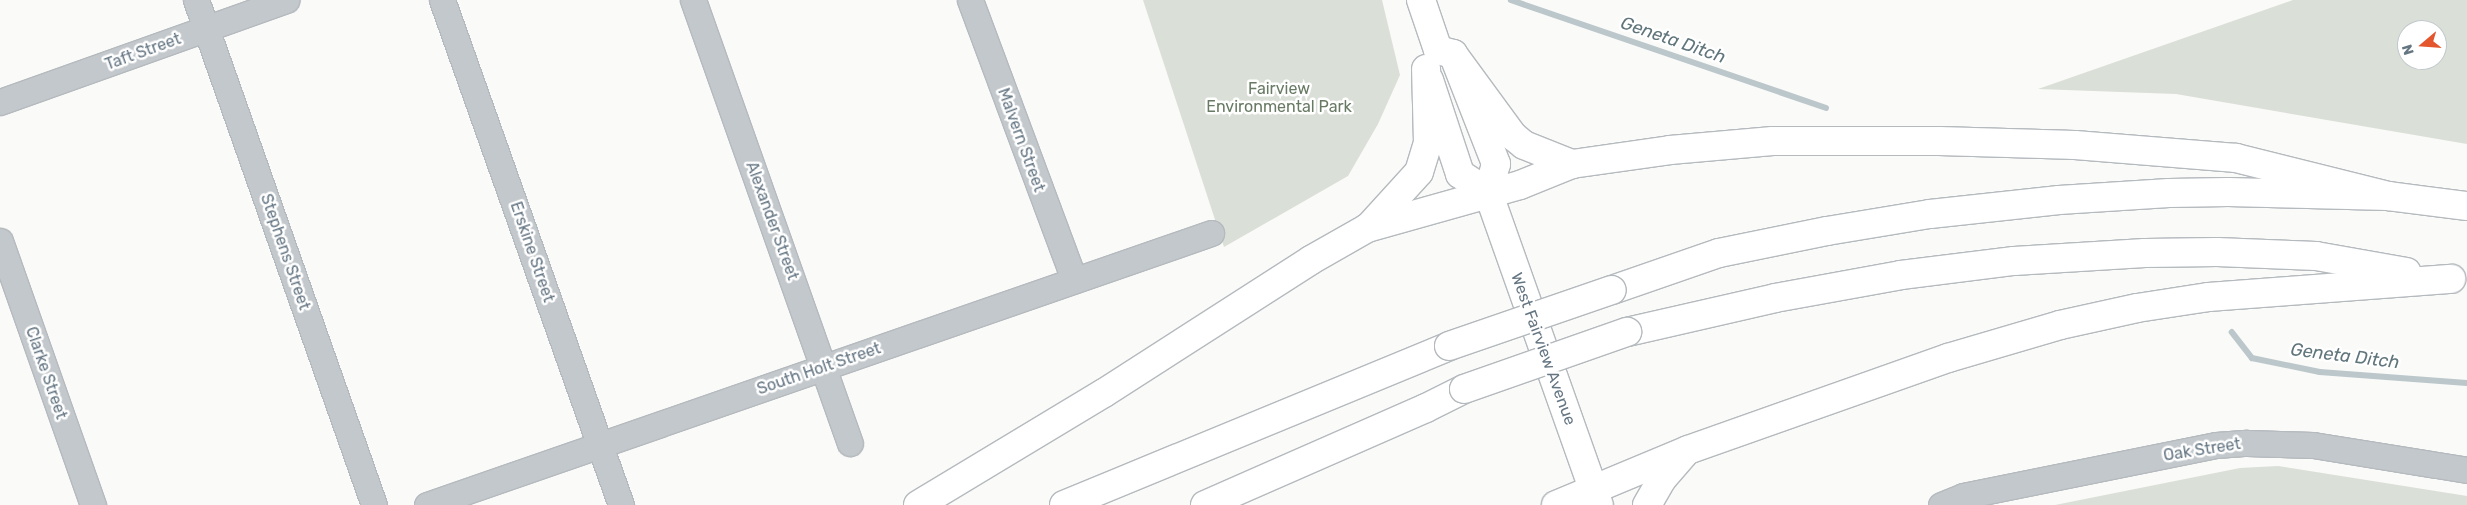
<!DOCTYPE html>
<style>
body{margin:0}
#map{position:relative;width:2467px;height:505px;overflow:hidden;background:#fafaf8;font-family:Rubik,sans-serif}
div>[style]{position:absolute}
.green>*{inset:0;background:#dadfd7}
.stream>*{height:5.5px;margin:-2.75px;padding:0 2.75px;transform-origin:2.75px;border-radius:2.75px;background:#bbc7cb}
.roads{filter:drop-shadow(1px 0 #b5babe) drop-shadow(-1px 0 #b5babe) drop-shadow(0 1px #b5babe) drop-shadow(0 -1px #b5babe)}
.minor>*{height:25px;margin:-12.5px;padding:0 12.5px;transform-origin:12.5px;border-radius:12.5px;background:#c3c8cc}
.major>*{height:28px;margin:-14px;padding:0 14px;transform-origin:14px;border-radius:14px;background:#fff}
.highway>*{height:28px;margin:-14px;padding:0 14px;transform-origin:14px;border-radius:14px;background:#fff}
.bridges{filter:drop-shadow(1px 0 #b4b9bd) drop-shadow(-1px 0 #b4b9bd) drop-shadow(0 1px #b4b9bd) drop-shadow(0 -1px #b4b9bd)}
.highway-bridge>*{height:28px;margin:-14px;padding:0 14px;transform-origin:14px;border-radius:14px;background:#fff}
span{translate:-50% -50%;white-space:nowrap;text-align:center;line-height:1.15;-webkit-text-stroke:5px #fff;paint-order:stroke}
.street-label{font-size:16px;color:#657683}
.park-label{font-size:16px;color:#687a64}
.water-label{font-size:18px;color:#60757c;font-style:italic}
.north{position:absolute;left:2397px;top:20px;width:50px;height:50px;box-sizing:border-box;background:#fff;border:1px solid #c1c8cd;border-radius:50%;rotate:252deg;font-size:14px;font-weight:700;line-height:20px;text-align:center;color:#657683}
.north::after{content:'';display:block;margin:auto;width:18px;height:22px;background:#e4572e;clip-path:polygon(50% 0,100% 100%,50% 72%,0 100%)}
</style>
<div id="map">
<div class="green">
<div style="clip-path:polygon(1143px 0,1382px 0,1400px 75px,1378px 124px,1348px 176px,1224px 247px)"></div>
<div style="clip-path:polygon(evenodd,2293px 0,2467px 0,2467px 144px,2176px 94px,2038px 89px,2293px 0,2407px 30px,2437px 30px,2437px 60px,2407px 60px,2407px 30px)"></div>
<div style="clip-path:polygon(2278px 466px,2467px 496px,2467px 505px,2055px 505px,2240px 468px)"></div>
</div>
<div class="stream">
<div style="left:1511px;top:0;width:333px;rotate:18.9deg"></div>
<div style="left:2232px;top:332px;width:33px;rotate:52deg"></div>
<div style="left:2252px;top:358px;width:69px;rotate:11.6deg"></div>
<div style="left:2320px;top:372px;width:147px;rotate:4.3deg"></div>
</div>
<div class="roads">
<div class="minor">
<div style="left:196px;top:0;width:535px;rotate:70.58deg"></div>
<div style="left:442px;top:0;width:536px;rotate:70.48deg"></div>
<div style="left:693px;top:0;width:470px;rotate:70.5deg"></div>
<div style="left:970px;top:0;width:299px;rotate:69.6deg"></div>
<div style="left:0;top:102px;width:304px;rotate:-19.6deg"></div>
<div style="left:0;top:241px;width:280px;rotate:70.6deg"></div>
<div style="left:427px;top:505px;width:830px;rotate:-19.13deg"></div>
<div style="left:1941px;top:505px;width:24px;rotate:-22deg"></div>
<div style="left:1963px;top:496px;width:258px;rotate:-11.4deg"></div>
<div style="left:2216px;top:445px;width:31px;rotate:-4deg"></div>
<div style="left:2247px;top:443px;width:66px;rotate:1.7deg"></div>
<div style="left:2313px;top:445px;width:156px;rotate:9.2deg"></div>
</div>
<div class="major">
<div style="left:1421px;top:0;width:53px;rotate:71.2deg"></div>
<div style="left:1438px;top:50px;width:16px;rotate:15deg"></div>
<div style="left:1453px;top:54px;width:118px;rotate:68.6deg"></div>
<div style="left:1496px;top:164px;width:29px;rotate:106deg"></div>
<div style="left:1488px;top:192px;width:332px;rotate:70.5deg"></div>
<div style="left:1429px;top:80px;width:99px;rotate:71.7deg"></div>
<div style="left:1460px;top:174px;width:33px;rotate:33deg"></div>
</div>
<div class="highway">
<div style="left:1453px;top:54px;width:102px;rotate:53.8deg"></div>
<div style="left:1513px;top:136px;width:14px;rotate:39deg"></div>
<div style="left:1524px;top:145px;width:52px;rotate:21.6deg"></div>
<div style="left:1369px;top:227px;width:74px;rotate:-47.7deg"></div>
<div style="left:1419px;top:172px;width:30px;rotate:-73deg"></div>
<div style="left:1428px;top:143px;width:74px;rotate:-91.5deg"></div>
<div style="left:1612px;top:290px;width:113px;rotate:-19.1deg"></div>
<div style="left:1719px;top:253px;width:110px;rotate:-11.5deg"></div>
<div style="left:1827px;top:231px;width:104px;rotate:-9.4deg"></div>
<div style="left:1930px;top:214px;width:130px;rotate:-6.2deg"></div>
<div style="left:2059px;top:200px;width:110px;rotate:-3.6deg"></div>
<div style="left:2169px;top:193px;width:59px;rotate:-1deg"></div>
<div style="left:2228px;top:192px;width:160px;rotate:1.4deg"></div>
<div style="left:2388px;top:196px;width:80px;rotate:7.2deg"></div>
<div style="left:1627px;top:332px;width:152px;rotate:-12.9deg"></div>
<div style="left:1775px;top:298px;width:128px;rotate:-10.3deg"></div>
<div style="left:1901px;top:275px;width:114px;rotate:-7.1deg"></div>
<div style="left:2014px;top:261px;width:131px;rotate:-3.5deg"></div>
<div style="left:2145px;top:253px;width:72px;rotate:-0.8deg"></div>
<div style="left:2217px;top:252px;width:99px;rotate:2.3deg"></div>
<div style="left:2316px;top:256px;width:92px;rotate:10deg"></div>
<div style="left:918px;top:505px;width:217px;rotate:-31.1deg"></div>
<div style="left:1104px;top:393px;width:246px;rotate:-32.7deg"></div>
<div style="left:1311px;top:260px;width:64px;rotate:-29.7deg"></div>
<div style="left:1367px;top:228px;width:159px;rotate:-15.7deg"></div>
<div style="left:1520px;top:185px;width:56px;rotate:-22deg"></div>
<div style="left:1572px;top:164px;width:99px;rotate:-8.1deg"></div>
<div style="left:1670px;top:150px;width:103px;rotate:-5deg"></div>
<div style="left:1773px;top:141px;width:166px"></div>
<div style="left:1939px;top:141px;width:136px;rotate:1.7deg"></div>
<div style="left:2075px;top:145px;width:162px;rotate:4.6deg"></div>
<div style="left:2236px;top:158px;width:157px;rotate:14deg"></div>
<div style="left:1064px;top:505px;width:417px;rotate:-22.4deg"></div>
<div style="left:1205px;top:505px;width:241px;rotate:-23.7deg"></div>
<div style="left:1426px;top:408px;width:42px;rotate:-26.6deg"></div>
<div style="left:1556px;top:505px;width:143px;rotate:-22.6deg"></div>
<div style="left:1688px;top:450px;width:276px;rotate:-19.5deg"></div>
<div style="left:1948px;top:358px;width:117px;rotate:-16.4deg"></div>
<div style="left:2060px;top:325px;width:79px;rotate:-12.4deg"></div>
<div style="left:2137px;top:308px;width:73px;rotate:-8.7deg"></div>
<div style="left:2209px;top:297px;width:243px;rotate:-4.3deg"></div>
<div style="left:1647px;top:505px;width:30px;rotate:-60deg"></div>
<div style="left:1662px;top:479px;width:33px;rotate:-49deg"></div>
</div>
</div>
<div class="bridges">
<div class="highway-bridge">
<div style="left:1449px;top:346px;width:172px;rotate:-19deg"></div>
<div style="left:1464px;top:389px;width:173px;rotate:-19.3deg"></div>
</div>
</div>
<div class="street-label">
<span style="left:143px;top:52px;rotate:-20deg">Taft Street</span>
<span style="left:1021px;top:140px;rotate:70deg">Malvern Street</span>
<span style="left:772px;top:221px;rotate:70deg">Alexander Street</span>
<span style="left:285px;top:252px;rotate:71deg">Stephens Street</span>
<span style="left:532px;top:252px;rotate:71deg">Erskine Street</span>
<span style="left:1543px;top:349px;rotate:70deg">West Fairview Avenue</span>
<span style="left:819px;top:369px;rotate:-19deg">South Holt Street</span>
<span style="left:46px;top:373px;rotate:71deg">Clarke Street</span>
<span style="left:2202px;top:450px;rotate:-9deg">Oak Street</span>
</div>
<div class="park-label">
<span style="left:1279px;top:98px">Fairview<br>Environmental Park</span>
</div>
<div class="water-label">
<span style="left:1673px;top:40px;rotate:19deg">Geneta Ditch</span>
<span style="left:2345px;top:356px;rotate:7deg">Geneta Ditch</span>
</div>
<div class="north">N</div>
</div>
